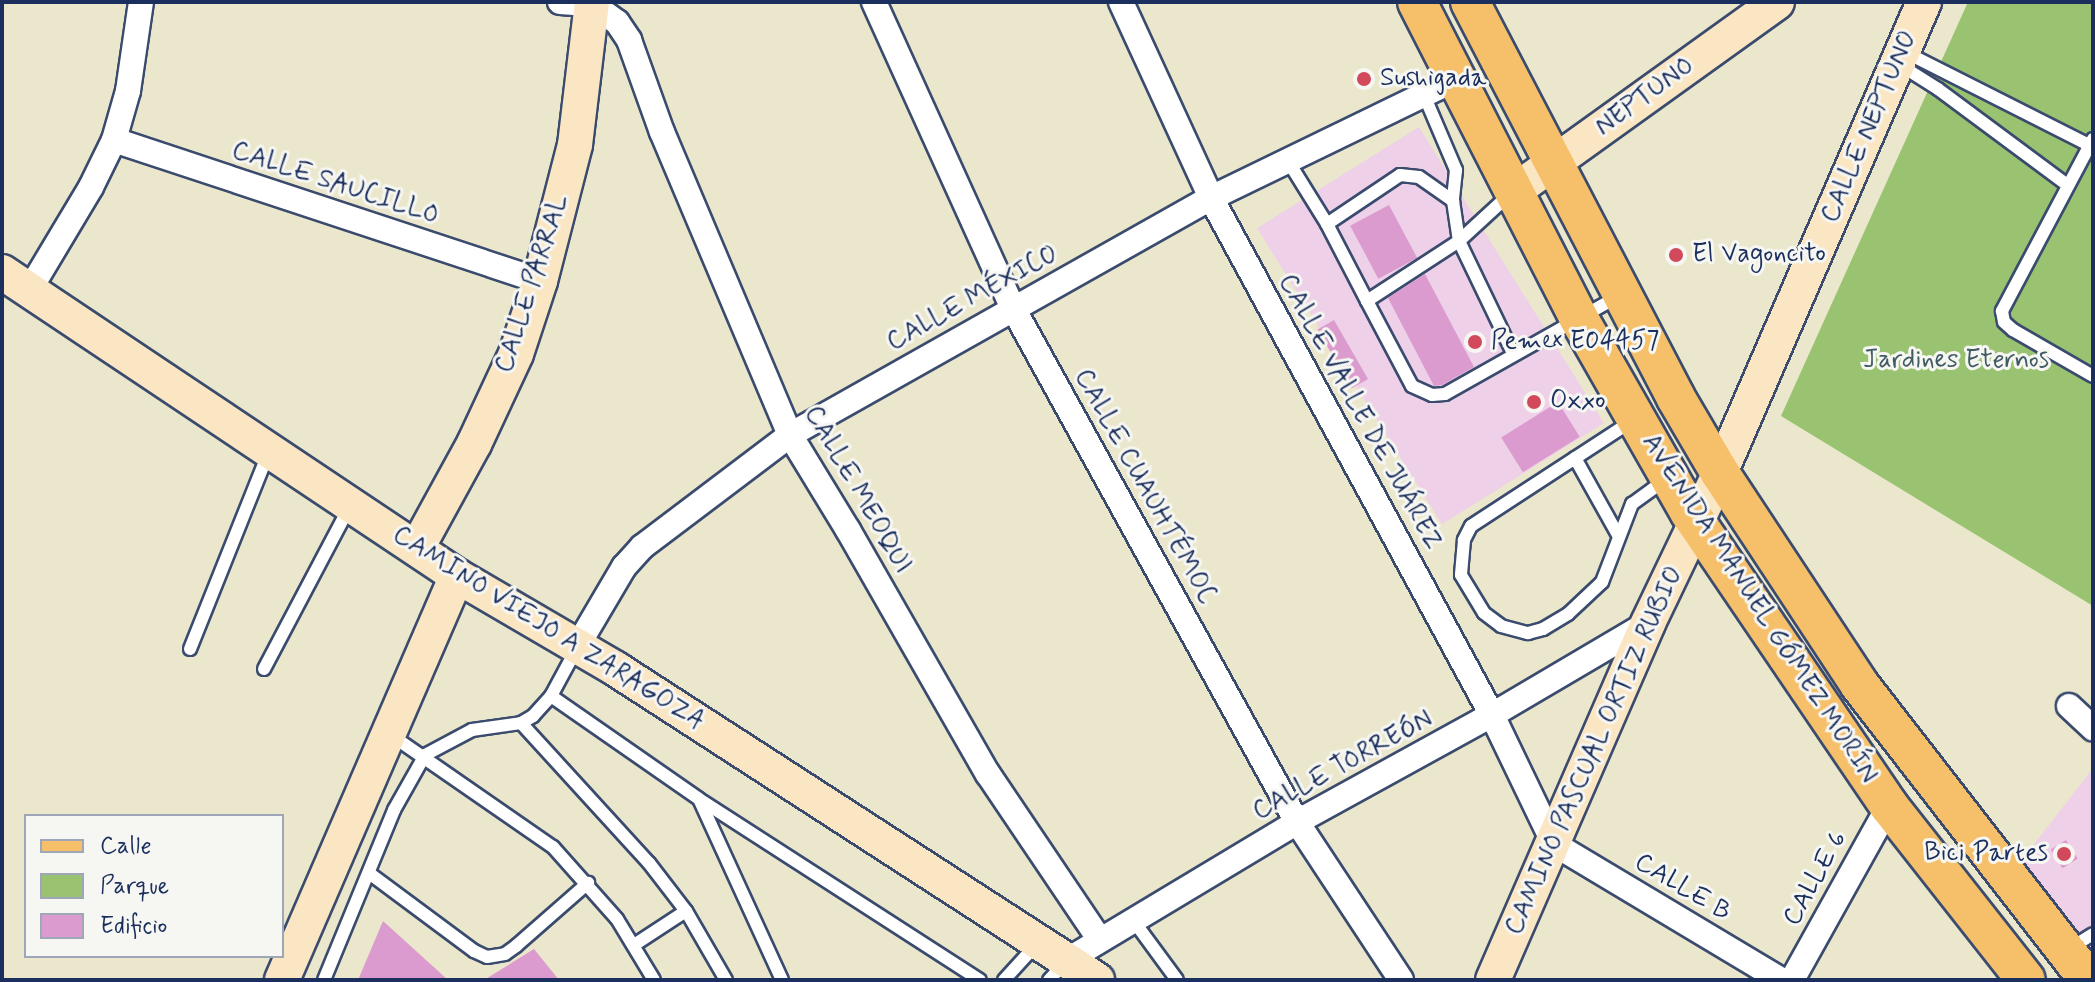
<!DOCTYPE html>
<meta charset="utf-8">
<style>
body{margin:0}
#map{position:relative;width:2095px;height:982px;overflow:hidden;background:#ebe7cc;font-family:Mynerve,sans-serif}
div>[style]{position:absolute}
.built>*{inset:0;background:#eed0e8;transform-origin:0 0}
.green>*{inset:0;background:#99c370}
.building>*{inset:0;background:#db9bce;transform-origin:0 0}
.roads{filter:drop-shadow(2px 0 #3a4b6e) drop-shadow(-2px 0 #3a4b6e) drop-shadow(0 2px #3a4b6e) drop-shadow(0 -2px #3a4b6e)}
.lane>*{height:12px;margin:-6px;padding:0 6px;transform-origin:6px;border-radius:6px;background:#fff}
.street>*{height:24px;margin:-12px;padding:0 12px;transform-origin:12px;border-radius:12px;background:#fff}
.secondary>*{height:34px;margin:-17px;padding:0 17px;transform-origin:17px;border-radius:17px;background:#fbe6c4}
.primary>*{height:38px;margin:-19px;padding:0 19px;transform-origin:19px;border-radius:19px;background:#f6c06b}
.dots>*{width:22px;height:22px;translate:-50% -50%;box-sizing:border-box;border:4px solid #f6f6f2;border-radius:50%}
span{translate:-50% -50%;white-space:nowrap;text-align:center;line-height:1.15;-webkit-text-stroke:6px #f6f6f2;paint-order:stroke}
.poi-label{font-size:26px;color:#1b2f5e}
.left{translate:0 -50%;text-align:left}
.right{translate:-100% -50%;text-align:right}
.street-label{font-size:26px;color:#1b2f5e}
.park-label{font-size:26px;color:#415b63}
.frame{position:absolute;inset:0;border:4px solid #1b2f5e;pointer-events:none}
.legend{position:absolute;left:24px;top:814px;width:260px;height:144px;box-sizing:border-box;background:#f6f6f2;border:2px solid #9ea6b7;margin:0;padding:10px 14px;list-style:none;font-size:24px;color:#1b2f5e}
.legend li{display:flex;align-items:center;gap:16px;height:40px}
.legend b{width:40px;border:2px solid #9ea6b7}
</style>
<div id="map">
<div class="built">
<div style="left:1419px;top:127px;width:349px;height:191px;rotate:58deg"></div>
<div style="clip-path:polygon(2093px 768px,2093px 950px,2018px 865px)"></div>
</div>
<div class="green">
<div style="clip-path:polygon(1968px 2px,2093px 2px,2093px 606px,1781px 416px)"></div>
</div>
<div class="building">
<div style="left:1389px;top:205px;width:60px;height:44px;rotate:62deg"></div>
<div style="clip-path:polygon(1425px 274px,1474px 367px,1442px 385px,1434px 386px,1388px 298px)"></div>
<div style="left:1334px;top:320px;width:68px;height:19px;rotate:60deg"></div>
<div style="left:1558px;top:402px;width:41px;height:67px;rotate:58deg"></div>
<div style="left:2066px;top:840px;width:22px;height:18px;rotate:58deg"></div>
<div style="clip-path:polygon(383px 921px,448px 980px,358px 980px)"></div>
<div style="clip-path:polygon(534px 949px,559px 980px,484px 980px)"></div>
</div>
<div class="roads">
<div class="lane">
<div style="left:1903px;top:51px;width:208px;rotate:26.8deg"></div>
<div style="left:1900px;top:65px;width:45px;rotate:32.3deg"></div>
<div style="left:1938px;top:89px;width:159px;rotate:36.6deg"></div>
<div style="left:1424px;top:95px;width:82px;rotate:66.9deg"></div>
<div style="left:1456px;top:170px;width:31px;rotate:96deg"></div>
<div style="left:1453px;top:201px;width:40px;rotate:81.5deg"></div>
<div style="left:1459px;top:241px;width:124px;rotate:64.3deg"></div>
<div style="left:2093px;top:139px;width:195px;rotate:117.9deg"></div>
<div style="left:2002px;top:311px;width:11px;rotate:80deg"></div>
<div style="left:2004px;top:322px;width:12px;rotate:42deg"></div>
<div style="left:2013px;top:330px;width:92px;rotate:29.9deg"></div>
<div style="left:1288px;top:161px;width:74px;rotate:58.2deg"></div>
<div style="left:1509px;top:195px;width:68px;rotate:137.4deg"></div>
<div style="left:1459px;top:241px;width:110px;rotate:146.9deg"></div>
<div style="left:1367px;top:301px;width:96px;rotate:62.1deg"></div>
<div style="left:1412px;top:386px;width:22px;rotate:24deg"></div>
<div style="left:1432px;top:395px;width:13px;rotate:-4deg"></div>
<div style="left:1445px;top:394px;width:200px;rotate:-29.4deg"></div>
<div style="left:1367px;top:301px;width:87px;rotate:-117.5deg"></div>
<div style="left:1327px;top:224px;width:88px;rotate:-33.9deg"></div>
<div style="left:1400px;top:175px;width:19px;rotate:6deg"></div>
<div style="left:1419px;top:177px;width:42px;rotate:35.2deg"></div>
<div style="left:1632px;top:421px;width:192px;rotate:146.9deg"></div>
<div style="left:1471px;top:526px;width:16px;rotate:117deg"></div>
<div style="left:1464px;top:540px;width:35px;rotate:95deg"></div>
<div style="left:1461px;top:575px;width:44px;rotate:58.8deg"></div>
<div style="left:1484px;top:613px;width:21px;rotate:37deg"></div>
<div style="left:1501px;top:626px;width:28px;rotate:15deg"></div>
<div style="left:1528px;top:633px;width:16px;rotate:-15deg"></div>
<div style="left:1543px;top:629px;width:29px;rotate:-31deg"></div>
<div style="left:1568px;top:614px;width:47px;rotate:-43.3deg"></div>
<div style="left:1602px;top:582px;width:84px;rotate:-69deg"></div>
<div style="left:1632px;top:504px;width:41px;rotate:-36deg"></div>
<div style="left:1575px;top:458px;width:88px;rotate:60.8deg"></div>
<div style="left:190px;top:649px;width:213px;rotate:-68.2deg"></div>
<div style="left:264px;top:669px;width:184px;rotate:-62.2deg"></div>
<div style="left:551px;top:696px;width:180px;rotate:34.8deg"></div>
<div style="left:699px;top:799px;width:334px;rotate:32.8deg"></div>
<div style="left:521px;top:723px;width:190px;rotate:47.6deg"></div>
<div style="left:649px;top:863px;width:61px;rotate:52.4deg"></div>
<div style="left:686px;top:911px;width:80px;rotate:59.9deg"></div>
<div style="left:391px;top:735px;width:197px;rotate:34.7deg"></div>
<div style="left:553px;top:847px;width:96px;rotate:48.4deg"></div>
<div style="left:617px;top:919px;width:71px;rotate:58.8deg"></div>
<div style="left:700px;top:801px;width:197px;rotate:65.4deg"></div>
<div style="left:369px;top:873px;width:131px;rotate:36.6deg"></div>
<div style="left:474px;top:951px;width:14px;rotate:25deg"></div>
<div style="left:487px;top:957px;width:18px;rotate:-9deg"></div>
<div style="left:505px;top:954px;width:14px;rotate:-36deg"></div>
<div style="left:516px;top:946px;width:96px;rotate:-41.2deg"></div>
<div style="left:1133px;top:920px;width:74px;rotate:53.7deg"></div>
<div style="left:634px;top:945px;width:62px;rotate:-33.2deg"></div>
<div style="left:2069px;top:949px;width:28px;rotate:-32deg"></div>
<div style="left:324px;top:980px;width:184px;rotate:-67.6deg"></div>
<div style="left:394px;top:810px;width:63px;rotate:-60.6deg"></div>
<div style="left:425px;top:755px;width:53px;rotate:-28deg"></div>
<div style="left:472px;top:730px;width:49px;rotate:-8.1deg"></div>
<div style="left:521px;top:723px;width:14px;rotate:-30deg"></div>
<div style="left:533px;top:716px;width:27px;rotate:-48deg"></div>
<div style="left:551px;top:696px;width:55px;rotate:-61.6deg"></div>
<div style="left:1004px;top:980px;width:47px;rotate:-47.6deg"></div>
<div style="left:1049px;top:980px;width:25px;rotate:-47deg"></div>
</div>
<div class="street">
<div style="left:560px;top:2px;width:32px;rotate:4deg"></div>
<div style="left:592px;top:4px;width:31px;rotate:36deg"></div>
<div style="left:617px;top:22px;width:22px;rotate:56deg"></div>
<div style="left:629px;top:40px;width:98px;rotate:70.3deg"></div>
<div style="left:662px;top:132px;width:329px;rotate:67.1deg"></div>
<div style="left:790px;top:435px;width:111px;rotate:58.6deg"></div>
<div style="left:848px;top:530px;width:281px;rotate:60.2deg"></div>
<div style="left:988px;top:774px;width:200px;rotate:56deg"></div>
<div style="left:874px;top:2px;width:336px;rotate:65.6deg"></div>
<div style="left:1013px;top:308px;width:587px;rotate:61.08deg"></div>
<div style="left:1297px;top:822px;width:189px;rotate:56.6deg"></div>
<div style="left:1121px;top:2px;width:216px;rotate:65.3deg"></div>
<div style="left:1211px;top:198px;width:588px;rotate:61.48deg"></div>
<div style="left:1492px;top:715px;width:143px;rotate:64.3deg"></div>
<div style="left:1554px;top:844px;width:265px;rotate:30.9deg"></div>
<div style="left:114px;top:140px;width:449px;rotate:18.3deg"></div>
<div style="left:30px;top:289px;width:119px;rotate:-59.1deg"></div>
<div style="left:91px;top:187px;width:52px;rotate:-63.9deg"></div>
<div style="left:114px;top:140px;width:51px;rotate:-74.1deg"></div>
<div style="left:128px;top:91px;width:90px;rotate:-81.7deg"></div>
<div style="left:578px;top:645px;width:91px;rotate:-59.5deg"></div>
<div style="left:624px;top:567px;width:27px;rotate:-48deg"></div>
<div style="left:642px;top:547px;width:186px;rotate:-37.1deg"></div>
<div style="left:790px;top:435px;width:483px;rotate:-29.4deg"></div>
<div style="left:1211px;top:198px;width:272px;rotate:-25.9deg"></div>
<div style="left:2069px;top:706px;width:33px;rotate:43deg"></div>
<div style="left:1066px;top:961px;width:270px;rotate:-31deg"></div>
<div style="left:1297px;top:822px;width:222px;rotate:-28.8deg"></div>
<div style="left:1492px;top:715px;width:181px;rotate:-30.5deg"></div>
<div style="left:1792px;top:980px;width:199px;rotate:-60.9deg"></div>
</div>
<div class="secondary">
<div style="left:1513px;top:192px;width:325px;rotate:-35.7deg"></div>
<div style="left:2px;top:272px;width:547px;rotate:33.75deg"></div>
<div style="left:457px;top:576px;width:184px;rotate:30.3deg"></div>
<div style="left:616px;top:669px;width:573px;rotate:32.89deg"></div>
<div style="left:417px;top:548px;width:119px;rotate:-61.3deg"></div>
<div style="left:474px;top:444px;width:99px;rotate:-65deg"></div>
<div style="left:516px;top:354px;width:77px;rotate:-71.8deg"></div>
<div style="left:540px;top:281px;width:140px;rotate:-75.6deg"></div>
<div style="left:575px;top:145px;width:144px;rotate:-83.2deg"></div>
<div style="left:282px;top:980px;width:440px;rotate:-66.6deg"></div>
<div style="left:1493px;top:980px;width:389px;rotate:-66.5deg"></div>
<div style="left:1648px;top:623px;width:166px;rotate:-64.4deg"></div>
<div style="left:1720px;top:473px;width:513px;rotate:-66.58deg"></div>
</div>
<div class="primary">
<div style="left:1417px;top:2px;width:354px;rotate:62.9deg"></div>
<div style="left:1578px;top:317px;width:226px;rotate:60.3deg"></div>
<div style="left:1690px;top:513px;width:354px;rotate:55.8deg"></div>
<div style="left:1889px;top:806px;width:221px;rotate:51.8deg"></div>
<div style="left:1470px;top:2px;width:446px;rotate:62.5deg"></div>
<div style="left:1676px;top:398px;width:87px;rotate:59.6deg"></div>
<div style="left:1720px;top:473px;width:253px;rotate:56.6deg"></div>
<div style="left:1859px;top:684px;width:375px;rotate:52.2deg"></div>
</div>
</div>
<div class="dots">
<div style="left:1364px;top:79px;background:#d1495b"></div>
<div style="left:1676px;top:255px;background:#d1495b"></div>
<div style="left:1475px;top:342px;background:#d1495b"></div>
<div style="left:1534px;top:402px;background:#d1495b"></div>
<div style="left:2064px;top:854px;background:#d1495b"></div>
</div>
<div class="poi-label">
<span class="left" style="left:1380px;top:79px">Sushigada</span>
<span class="left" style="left:1692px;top:255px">El Vagoncito</span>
<span class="left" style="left:1491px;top:342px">Pemex E04457</span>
<span class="left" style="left:1550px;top:402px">Oxxo</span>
<span class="right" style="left:2048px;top:854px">Bici Partes</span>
</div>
<div class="street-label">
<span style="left:1645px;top:97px;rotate:-36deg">NEPTUNO</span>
<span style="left:1870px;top:127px;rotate:-67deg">CALLE NEPTUNO</span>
<span style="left:335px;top:184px;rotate:18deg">CALLE SAUCILLO</span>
<span style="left:533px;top:284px;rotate:-72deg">CALLE PARRAL</span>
<span style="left:973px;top:299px;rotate:-29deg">CALLE MÉXICO</span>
<span style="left:1359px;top:412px;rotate:61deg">CALLE VALLE DE JUÁREZ</span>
<span style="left:1144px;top:487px;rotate:61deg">CALLE CUAUHTÉMOC</span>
<span style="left:857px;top:490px;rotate:60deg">CALLE MEOQUI</span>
<span style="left:1759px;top:609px;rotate:57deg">AVENIDA MANUEL GÓMEZ MORÍN</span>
<span style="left:548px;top:629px;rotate:32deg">CAMINO VIEJO A ZARAGOZA</span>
<span style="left:1595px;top:751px;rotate:-66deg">CAMINO PASCUAL ORTIZ RUBIO</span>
<span style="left:1343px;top:766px;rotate:-29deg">CALLE TORREÓN</span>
<span style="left:1816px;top:879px;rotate:-61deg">CALLE 6</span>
<span style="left:1682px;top:888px;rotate:31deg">CALLE B</span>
</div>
<div class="park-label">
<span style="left:1956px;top:361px">Jardines Eternos</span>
</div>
<div class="frame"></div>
<ul class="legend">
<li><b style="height:10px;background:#f6c06b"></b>Calle</li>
<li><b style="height:22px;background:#99c370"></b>Parque</li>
<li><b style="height:22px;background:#db9bce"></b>Edificio</li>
</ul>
</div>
